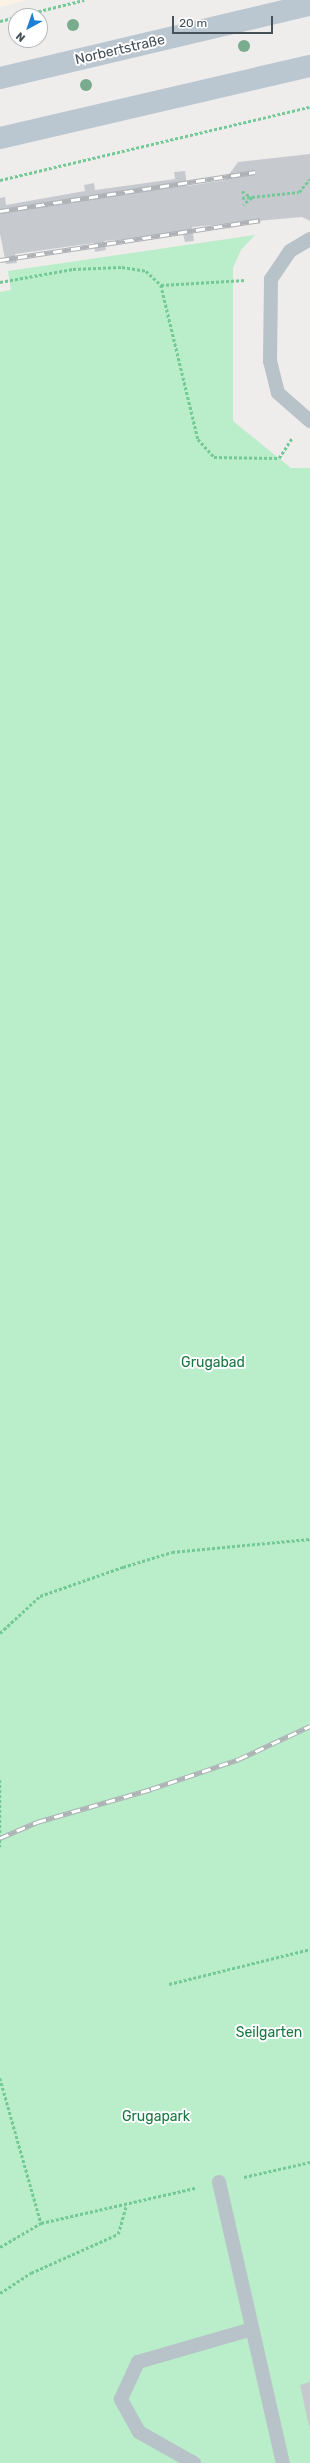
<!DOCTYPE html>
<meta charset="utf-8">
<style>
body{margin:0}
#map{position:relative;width:310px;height:2463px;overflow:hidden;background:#efecec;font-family:Rubik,sans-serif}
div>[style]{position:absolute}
.commercial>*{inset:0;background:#fbf2e4}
.green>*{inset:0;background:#baedc9}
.building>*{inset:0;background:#c6cacf}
.path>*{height:2.5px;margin-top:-1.25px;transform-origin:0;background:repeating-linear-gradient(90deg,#74c998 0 3px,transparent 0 5px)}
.service>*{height:14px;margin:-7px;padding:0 7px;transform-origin:7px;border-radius:7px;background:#b8c2c9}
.secondary>*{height:22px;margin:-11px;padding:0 11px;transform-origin:11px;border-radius:11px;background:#bac6d0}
.rail>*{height:4.5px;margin-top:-2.25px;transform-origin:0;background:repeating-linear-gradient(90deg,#fff 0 9px,#aeb2b6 0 18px);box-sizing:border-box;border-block:1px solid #aeb2b6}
.trees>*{width:12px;height:12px;margin:-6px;border-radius:50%;background:#79ac8d}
span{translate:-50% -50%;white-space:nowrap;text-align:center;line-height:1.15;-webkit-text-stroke:4px #fff;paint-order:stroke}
.street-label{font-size:14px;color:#455159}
.park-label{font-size:14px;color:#197740}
.north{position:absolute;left:8px;top:8px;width:40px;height:40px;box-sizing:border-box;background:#fff;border:1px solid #b5b9bd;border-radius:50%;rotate:220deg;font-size:11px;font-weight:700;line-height:16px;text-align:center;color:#455159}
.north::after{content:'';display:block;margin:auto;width:14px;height:18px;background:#1e7fd7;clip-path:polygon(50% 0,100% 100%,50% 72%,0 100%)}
.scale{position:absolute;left:172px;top:16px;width:101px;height:18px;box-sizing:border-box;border:2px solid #455159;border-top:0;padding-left:5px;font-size:12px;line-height:14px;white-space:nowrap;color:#455159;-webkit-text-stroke:3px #fff;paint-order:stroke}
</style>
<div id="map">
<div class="commercial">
<div style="clip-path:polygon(0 0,28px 0,0 7px)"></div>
</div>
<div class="green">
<div style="clip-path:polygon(255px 235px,241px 250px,233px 268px,233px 421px,291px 468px,310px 468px,310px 2463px,0 2463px,0 292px,11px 290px,8px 271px)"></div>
</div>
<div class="building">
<div style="clip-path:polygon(310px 154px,310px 221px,302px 217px,192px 227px,194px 241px,185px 242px,183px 234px,104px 241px,106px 250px,95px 252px,94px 243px,15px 254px,17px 263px,6px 264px,0 234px,0 198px,5px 197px,6px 205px,85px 191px,84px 185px,94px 183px,95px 190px,175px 179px,174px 172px,185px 171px,187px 186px,225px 180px,238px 162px)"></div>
<div style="clip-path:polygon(310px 2382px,310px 2426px,309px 2426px,300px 2385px)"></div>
</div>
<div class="path">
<div style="left:19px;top:16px;width:67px;rotate:-13.8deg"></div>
<div style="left:0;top:21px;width:16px;rotate:-14deg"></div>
<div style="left:0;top:180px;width:318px;rotate:-13.3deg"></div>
<div style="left:242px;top:191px;width:12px;rotate:35deg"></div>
<div style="left:252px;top:198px;width:11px;rotate:142deg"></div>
<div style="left:242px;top:198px;width:57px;rotate:-6deg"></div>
<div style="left:299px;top:192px;width:17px;rotate:-50deg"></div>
<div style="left:0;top:282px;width:74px;rotate:-10.1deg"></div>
<div style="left:73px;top:269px;width:49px;rotate:-2.3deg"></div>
<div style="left:122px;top:267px;width:24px;rotate:9deg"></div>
<div style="left:146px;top:271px;width:21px;rotate:43deg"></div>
<div style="left:161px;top:285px;width:158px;rotate:76.5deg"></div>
<div style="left:198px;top:439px;width:24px;rotate:48deg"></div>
<div style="left:214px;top:457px;width:65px;rotate:0.9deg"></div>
<div style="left:279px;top:458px;width:24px;rotate:-57deg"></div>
<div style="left:161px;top:285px;width:85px;rotate:-3.4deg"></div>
<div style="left:0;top:1633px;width:54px;rotate:-42.8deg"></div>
<div style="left:40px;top:1596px;width:88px;rotate:-19.3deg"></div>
<div style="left:123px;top:1567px;width:51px;rotate:-17deg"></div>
<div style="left:172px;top:1552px;width:139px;rotate:-5.4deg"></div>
<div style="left:0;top:1780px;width:67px;rotate:90deg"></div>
<div style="left:169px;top:1984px;width:145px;rotate:-13.9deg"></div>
<div style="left:0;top:2078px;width:151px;rotate:74.2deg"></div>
<div style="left:244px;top:2177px;width:68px;rotate:-12.8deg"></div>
<div style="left:0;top:2247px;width:48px;rotate:-30.3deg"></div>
<div style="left:41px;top:2223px;width:158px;rotate:-12.8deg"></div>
<div style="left:0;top:2293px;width:37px;rotate:-33deg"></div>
<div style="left:31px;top:2273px;width:95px;rotate:-24.1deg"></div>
<div style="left:118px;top:2234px;width:29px;rotate:-74deg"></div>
</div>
<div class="service">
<div style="left:310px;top:239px;width:23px;rotate:149deg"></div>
<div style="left:290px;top:251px;width:34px;rotate:124deg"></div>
<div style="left:271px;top:279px;width:82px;rotate:90.7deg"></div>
<div style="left:270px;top:361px;width:33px;rotate:76deg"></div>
<div style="left:278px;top:393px;width:43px;rotate:41.2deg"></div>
<div style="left:219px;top:2182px;width:288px;rotate:77.2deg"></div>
<div style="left:194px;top:2463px;width:63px;rotate:-150.6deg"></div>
<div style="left:139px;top:2432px;width:38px;rotate:-119deg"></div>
<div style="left:121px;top:2399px;width:41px;rotate:-65.3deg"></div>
<div style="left:138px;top:2362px;width:119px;rotate:-16.1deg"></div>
</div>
<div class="secondary">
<div style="left:0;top:78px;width:318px;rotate:-13.3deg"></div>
<div style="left:0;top:138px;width:318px;rotate:-13.1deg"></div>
</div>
<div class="rail">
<div style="left:0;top:211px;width:258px;rotate:-8.7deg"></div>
<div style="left:0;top:260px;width:263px;rotate:-8.7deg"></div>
<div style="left:0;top:1838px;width:40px;rotate:-23.4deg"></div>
<div style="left:37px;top:1822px;width:119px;rotate:-16.1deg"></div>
<div style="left:151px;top:1789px;width:93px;rotate:-18.8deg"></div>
<div style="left:239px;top:1759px;width:78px;rotate:-24.9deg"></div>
</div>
<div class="trees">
<div style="left:73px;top:25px"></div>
<div style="left:244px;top:46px"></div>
<div style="left:86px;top:85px"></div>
</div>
<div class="street-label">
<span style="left:120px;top:50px;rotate:-13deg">Norbertstraße</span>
</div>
<div class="park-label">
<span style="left:213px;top:1363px">Grugabad</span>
<span style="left:269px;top:2033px">Seilgarten</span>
<span style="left:156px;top:2117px">Grugapark</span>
</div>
<div class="north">N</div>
<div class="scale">20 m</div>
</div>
